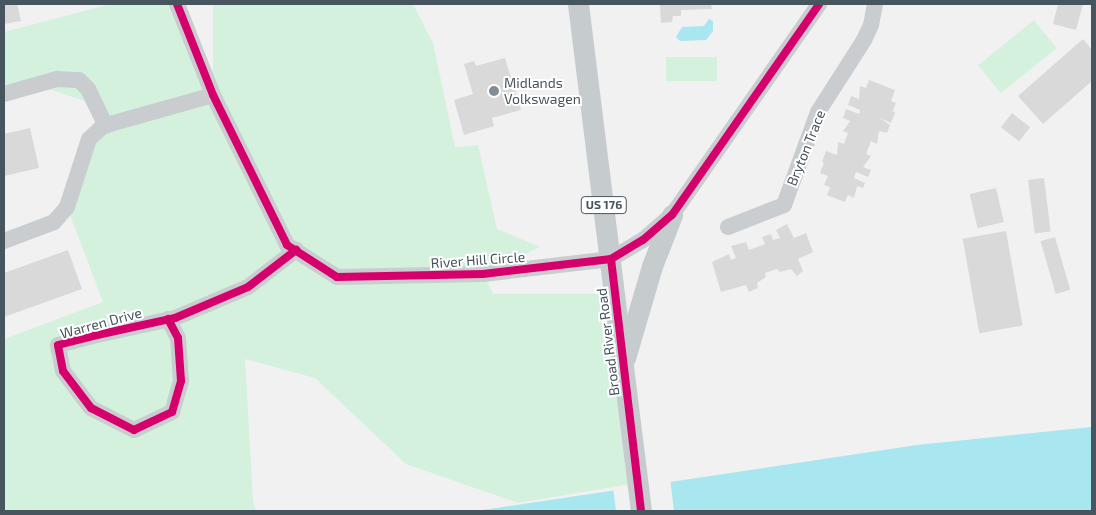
<!DOCTYPE html>
<style>
body{margin:0}
#map{position:relative;width:1096px;height:515px;overflow:hidden;background:#f1f1f1;font-family:"Exo 2",sans-serif}
div>[style]{position:absolute}
.green>*{inset:0;background:#d4f1de;transform-origin:0 0}
.water>*{inset:0;background:#a8e6f0}
.pier>*{inset:0;background:#f1f1f1}
.building>*{inset:0;background:#d9d9da;transform-origin:0 0}
.minor>*{height:16px;margin:-8px;padding:0 8px;transform-origin:8px;border-radius:8px;background:#cacdcf}
.major>*{height:21px;margin:-10.5px;padding:0 10.5px;transform-origin:10.5px;border-radius:10.5px;background:#c6cbcd}
.cycleway>*{height:8px;margin:-4px;padding:0 4px;transform-origin:4px;border-radius:4px;background:#d6006c}
.dots>*{width:14px;height:14px;translate:-50% -50%;box-sizing:border-box;border:2px solid #fff;border-radius:50%}
span{translate:-50% -50%;white-space:nowrap;text-align:center;line-height:1.15;-webkit-text-stroke:4px #fff;paint-order:stroke}
.shield-label span{padding:1px 4px;background:#fff;border:1px solid;border-radius:4px;-webkit-text-stroke-width:0}
.shield-label{font-size:12px;color:#47555e;font-weight:700}
.poi-label{font-size:14px;color:#47555e}
.left{translate:0 -50%;text-align:left}
.street-label{font-size:14px;color:#47555e}
.frame{position:absolute;inset:0;border:5px solid #47555e;pointer-events:none}
</style>
<div id="map">
<div class="green">
<div style="clip-path:polygon(111px 4px,177px 4px,213px 93px,213px 4px,413px 4px,433px 43px,455px 147px,478px 145px,497px 229px,540px 247px,483px 274px,493px 294px,615px 294px,637px 483px,518px 503px,406px 464px,315px 378px,245px 359px,253px 501px,256px 511px,4px 511px,4px 339px,103px 302px,67px 207px,103px 126px,97px 105px,37px 85px,4px 94px,4px 32px)"></div>
<div style="left:1034px;top:20px;width:36px;height:72px;rotate:51deg"></div>
<div style="left:717px;top:57px;width:24px;height:51px;rotate:90deg"></div>
</div>
<div class="water">
<div style="clip-path:polygon(709px 19px,713px 21px,713px 31px,706px 40px,680px 41px,676px 37px,682px 27px,704px 26px)"></div>
<div style="clip-path:polygon(1092px 427px,1092px 511px,476px 511px,917px 445px)"></div>
</div>
<div class="pier">
<div style="clip-path:polygon(670px 478px,674px 511px,616px 511px,613px 487px)"></div>
</div>
<div class="building">
<div style="clip-path:polygon(4px 4px,17px 4px,21px 21px,4px 24px)"></div>
<div style="clip-path:polygon(711px 4px,712px 9px,681px 10px,681px 16px,673px 16px,672px 22px,661px 23px,660px 5px)"></div>
<div style="clip-path:polygon(1058px 4px,1083px 4px,1076px 30px,1053px 24px)"></div>
<div style="clip-path:polygon(1083px 39px,1092px 50px,1092px 81px,1043px 124px,1018px 96px)"></div>
<div style="clip-path:polygon(505px 58px,521px 110px,492px 118px,494px 126px,464px 135px,454px 100px,473px 94px,464px 64px,474px 61px,476px 66px)"></div>
<div style="clip-path:polygon(869px 80px,895px 90px,891px 101px,896px 103px,893px 111px,889px 110px,895px 112px,891px 123px,880px 118px,890px 125px,887px 133px,879px 131px,877px 144px,871px 141px,866px 154px,871px 156px,863px 167px,871px 170px,868px 177px,856px 172px,854px 178px,865px 183px,863px 188px,857px 186px,854px 198px,848px 195px,845px 202px,827px 195px,830px 187px,824px 185px,828px 176px,820px 173px,824px 163px,830px 165px,822px 162px,826px 151px,837px 155px,838px 142px,844px 144px,848px 133px,843px 131px,850px 121px,843px 118px,846px 109px,859px 114px,860px 110px,848px 105px,851px 96px,859px 99px,860px 86px,866px 88px)"></div>
<div style="left:1012px;top:113px;width:23px;height:18px;rotate:38deg"></div>
<div style="clip-path:polygon(30px 128px,39px 168px,4px 176px,4px 134px)"></div>
<div style="left:1044px;top:178px;width:54px;height:16px;rotate:83deg"></div>
<div style="left:996px;top:188px;width:35px;height:27px;rotate:77deg"></div>
<div style="clip-path:polygon(787px 224px,794px 238px,806px 233px,813px 252px,798px 259px,803px 271px,797px 276px,791px 269px,780px 272px,777px 269px,765px 273px,766px 277px,757px 283px,758px 288px,749px 292px,746px 285px,721px 292px,712px 262px,729px 254px,731px 260px,736px 258px,731px 246px,746px 242px,749px 250px,765px 244px,762px 237px,771px 234px,773px 240px,780px 238px,776px 230px)"></div>
<div style="left:1006px;top:231px;width:96px;height:44px;rotate:80deg"></div>
<div style="left:1055px;top:237px;width:55px;height:15px;rotate:74deg"></div>
<div style="clip-path:polygon(68px 250px,82px 289px,4px 317px,4px 273px)"></div>
</div>
<div class="minor">
<div style="left:177px;top:4px;width:98px;rotate:68.4deg"></div>
<div style="left:213px;top:95px;width:167px;rotate:63.7deg"></div>
<div style="left:287px;top:245px;width:59px;rotate:32.6deg"></div>
<div style="left:337px;top:277px;width:146px;rotate:-1.2deg"></div>
<div style="left:483px;top:274px;width:129px;rotate:-6.7deg"></div>
<div style="left:611px;top:259px;width:37px;rotate:-31deg"></div>
<div style="left:643px;top:240px;width:38px;rotate:-41deg"></div>
<div style="left:672px;top:215px;width:257px;rotate:-55.1deg"></div>
<div style="left:4px;top:94px;width:55px;rotate:-15.8deg"></div>
<div style="left:57px;top:79px;width:22px;rotate:3deg"></div>
<div style="left:79px;top:80px;width:13px;rotate:45deg"></div>
<div style="left:88px;top:89px;width:41px;rotate:64.1deg"></div>
<div style="left:728px;top:227px;width:60px;rotate:-21.4deg"></div>
<div style="left:784px;top:205px;width:99px;rotate:-69.9deg"></div>
<div style="left:818px;top:112px;width:85px;rotate:-57.4deg"></div>
<div style="left:864px;top:40px;width:17px;rotate:-65deg"></div>
<div style="left:871px;top:25px;width:21px;rotate:-79deg"></div>
<div style="left:4px;top:241px;width:53px;rotate:-20.8deg"></div>
<div style="left:54px;top:222px;width:20px;rotate:-49deg"></div>
<div style="left:67px;top:207px;width:71px;rotate:-72.1deg"></div>
<div style="left:89px;top:139px;width:19px;rotate:-43deg"></div>
<div style="left:103px;top:126px;width:114px;rotate:-15.7deg"></div>
<div style="left:168px;top:319px;width:21px;rotate:62deg"></div>
<div style="left:178px;top:338px;width:43px;rotate:86deg"></div>
<div style="left:181px;top:381px;width:32px;rotate:106deg"></div>
<div style="left:172px;top:412px;width:42px;rotate:154.7deg"></div>
<div style="left:134px;top:430px;width:48px;rotate:-152.9deg"></div>
<div style="left:91px;top:408px;width:46px;rotate:-127.1deg"></div>
<div style="left:63px;top:371px;width:26px;rotate:-101deg"></div>
<div style="left:58px;top:345px;width:40px;rotate:-14.4deg"></div>
<div style="left:97px;top:335px;width:80px;rotate:-12.3deg"></div>
<div style="left:175px;top:318px;width:79px;rotate:-23deg"></div>
<div style="left:248px;top:287px;width:61px;rotate:-37.6deg"></div>
</div>
<div class="major">
<div style="left:578px;top:4px;width:511px;rotate:82.92deg"></div>
<div style="left:625px;top:358px;width:96px;rotate:-73.6deg"></div>
<div style="left:652px;top:266px;width:55px;rotate:-68.6deg"></div>
</div>
<div class="cycleway">
<div style="left:177px;top:4px;width:98px;rotate:68.4deg"></div>
<div style="left:213px;top:95px;width:167px;rotate:63.7deg"></div>
<div style="left:287px;top:245px;width:59px;rotate:32.6deg"></div>
<div style="left:337px;top:277px;width:146px;rotate:-1.2deg"></div>
<div style="left:483px;top:274px;width:129px;rotate:-6.7deg"></div>
<div style="left:611px;top:259px;width:37px;rotate:-31deg"></div>
<div style="left:643px;top:240px;width:38px;rotate:-41deg"></div>
<div style="left:672px;top:215px;width:257px;rotate:-55.1deg"></div>
<div style="left:611px;top:259px;width:254px;rotate:83.2deg"></div>
<div style="left:168px;top:319px;width:21px;rotate:62deg"></div>
<div style="left:178px;top:338px;width:43px;rotate:86deg"></div>
<div style="left:181px;top:381px;width:32px;rotate:106deg"></div>
<div style="left:172px;top:412px;width:42px;rotate:154.7deg"></div>
<div style="left:134px;top:430px;width:48px;rotate:-152.9deg"></div>
<div style="left:91px;top:408px;width:46px;rotate:-127.1deg"></div>
<div style="left:63px;top:371px;width:26px;rotate:-101deg"></div>
<div style="left:58px;top:345px;width:40px;rotate:-14.4deg"></div>
<div style="left:97px;top:335px;width:80px;rotate:-12.3deg"></div>
<div style="left:175px;top:318px;width:79px;rotate:-23deg"></div>
<div style="left:248px;top:287px;width:61px;rotate:-37.6deg"></div>
</div>
<div class="dots">
<div style="left:494px;top:91px;background:#828c91"></div>
</div>
<div class="shield-label">
<span style="left:604px;top:205px">US 176</span>
</div>
<div class="poi-label">
<span class="left" style="left:504px;top:91px">Midlands<br>Volkswagen</span>
</div>
<div class="street-label">
<span style="left:806px;top:148px;rotate:-68deg">Bryton Trace</span>
<span style="left:478px;top:260px;rotate:-4deg">River Hill Circle</span>
<span style="left:101px;top:323px;rotate:-15deg">Warren Drive</span>
<span style="left:608px;top:342px;rotate:-97deg">Broad River Road</span>
</div>
<div class="frame"></div>
</div>
